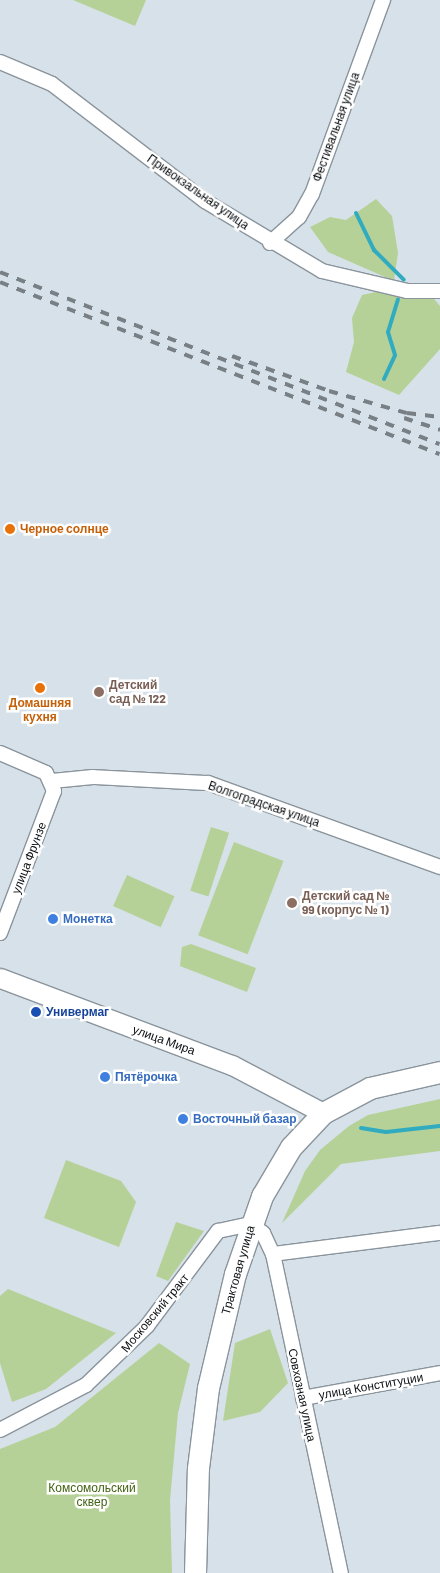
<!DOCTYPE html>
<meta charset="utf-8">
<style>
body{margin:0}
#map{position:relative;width:440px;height:1573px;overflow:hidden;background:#d6e1e9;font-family:Barlow,sans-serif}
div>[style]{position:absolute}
.green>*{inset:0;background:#b6d198;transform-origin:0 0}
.stream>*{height:4px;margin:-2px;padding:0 2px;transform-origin:2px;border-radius:2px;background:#30abbf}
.roads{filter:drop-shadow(1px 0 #8a949c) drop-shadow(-1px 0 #8a949c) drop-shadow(0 1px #8a949c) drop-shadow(0 -1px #8a949c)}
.street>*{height:14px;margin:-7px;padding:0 7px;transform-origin:7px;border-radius:7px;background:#fff}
.secondary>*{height:19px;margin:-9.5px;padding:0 9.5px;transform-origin:9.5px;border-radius:9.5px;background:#fff}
.primary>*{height:21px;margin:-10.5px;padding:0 10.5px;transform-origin:10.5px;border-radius:10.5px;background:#fff}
.rail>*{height:4px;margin-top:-2px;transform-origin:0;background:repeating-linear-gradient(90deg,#788085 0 9px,transparent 0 18px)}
.dots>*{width:14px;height:14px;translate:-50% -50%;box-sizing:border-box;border:2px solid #fff;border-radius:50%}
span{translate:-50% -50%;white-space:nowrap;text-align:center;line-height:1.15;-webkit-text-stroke:5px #fff;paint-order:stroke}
.street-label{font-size:12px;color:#0b0f12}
.food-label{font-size:12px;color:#c56008;font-weight:700}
.left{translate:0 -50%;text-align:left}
.education-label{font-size:12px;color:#785e54;font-weight:700}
.shop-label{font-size:12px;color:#366cbe;font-weight:700}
.transit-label{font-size:12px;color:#164399;font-weight:700}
.park-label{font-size:12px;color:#436212}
</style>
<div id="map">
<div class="green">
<div style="clip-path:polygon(73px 0,146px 0,135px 26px)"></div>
<div style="clip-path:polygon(376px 199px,392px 216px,398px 253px,394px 281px,328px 252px,310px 227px,330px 217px,346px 220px)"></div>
<div style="clip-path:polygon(376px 292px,434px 299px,440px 306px,440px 349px,399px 395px,346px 372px,354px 342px,352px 318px,362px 295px)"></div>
<div style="left:211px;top:827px;width:19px;height:67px;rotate:18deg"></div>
<div style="left:234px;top:842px;width:53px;height:100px;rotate:21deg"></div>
<div style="left:127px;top:875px;width:52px;height:34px;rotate:24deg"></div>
<div style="clip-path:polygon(191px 944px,256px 968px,247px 992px,180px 966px,182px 947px)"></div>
<div style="clip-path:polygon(440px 1099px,440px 1151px,341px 1164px,282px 1223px,305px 1171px,320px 1150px,349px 1126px,368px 1115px)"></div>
<div style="clip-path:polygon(66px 1160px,121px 1181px,136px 1202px,119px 1247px,44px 1218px)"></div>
<div style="clip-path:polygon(176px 1222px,204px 1231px,168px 1281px,156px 1276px)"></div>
<div style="clip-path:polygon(8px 1289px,116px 1333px,46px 1389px,12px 1402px,0 1363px,0 1296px)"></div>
<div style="clip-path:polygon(270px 1329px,288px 1383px,260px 1412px,223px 1421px,235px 1343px)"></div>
<div style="clip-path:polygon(159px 1343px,190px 1364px,178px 1413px,170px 1500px,172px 1573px,0 1573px,0 1449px,55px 1427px)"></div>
</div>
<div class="stream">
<div style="left:356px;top:213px;width:41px;rotate:64.1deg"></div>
<div style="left:374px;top:250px;width:42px;rotate:45deg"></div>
<div style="left:384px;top:379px;width:26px;rotate:-65deg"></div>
<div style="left:395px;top:355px;width:24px;rotate:-107deg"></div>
<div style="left:388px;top:332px;width:34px;rotate:-73deg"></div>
<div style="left:361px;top:1128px;width:25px;rotate:9deg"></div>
<div style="left:386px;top:1132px;width:54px;rotate:-6.3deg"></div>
</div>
<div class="roads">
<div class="street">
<div style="left:0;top:62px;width:56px;rotate:22.9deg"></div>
<div style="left:52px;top:84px;width:193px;rotate:37.4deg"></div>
<div style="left:205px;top:201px;width:136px;rotate:30.9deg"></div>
<div style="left:322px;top:271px;width:87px;rotate:13.2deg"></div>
<div style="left:407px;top:291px;width:33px"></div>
<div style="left:270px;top:243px;width:39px;rotate:-42deg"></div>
<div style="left:299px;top:217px;width:26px;rotate:-61deg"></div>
<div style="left:312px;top:194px;width:207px;rotate:-69.9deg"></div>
<div style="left:0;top:753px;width:50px;rotate:23.5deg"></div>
<div style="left:46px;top:773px;width:20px;rotate:66deg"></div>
<div style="left:54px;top:791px;width:152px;rotate:110.8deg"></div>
<div style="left:52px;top:781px;width:41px;rotate:-5.6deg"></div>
<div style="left:93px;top:777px;width:115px;rotate:3deg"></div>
<div style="left:208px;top:783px;width:247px;rotate:19.9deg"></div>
<div style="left:273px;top:1254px;width:168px;rotate:-7.2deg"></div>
<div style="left:303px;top:1398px;width:139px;rotate:-10.3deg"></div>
<div style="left:0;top:1430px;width:97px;rotate:-27.6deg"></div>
<div style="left:86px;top:1385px;width:85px;rotate:-44deg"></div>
<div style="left:147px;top:1326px;width:119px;rotate:-53.2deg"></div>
<div style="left:218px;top:1231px;width:34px;rotate:-12deg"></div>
<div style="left:251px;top:1224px;width:15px;rotate:37deg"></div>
<div style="left:263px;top:1233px;width:23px;rotate:65deg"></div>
<div style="left:273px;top:1254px;width:326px;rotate:78deg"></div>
</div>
<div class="secondary">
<div style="left:0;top:978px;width:248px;rotate:20.6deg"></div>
<div style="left:232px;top:1065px;width:103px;rotate:27.8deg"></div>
</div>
<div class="primary">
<div style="left:195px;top:1573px;width:105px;rotate:-88.4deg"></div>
<div style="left:198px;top:1468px;width:81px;rotate:-82.9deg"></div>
<div style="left:208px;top:1388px;width:117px;rotate:-76.7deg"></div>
<div style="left:235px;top:1274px;width:83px;rotate:-70.9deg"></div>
<div style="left:262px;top:1196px;width:57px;rotate:-59.4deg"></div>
<div style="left:291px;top:1147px;width:47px;rotate:-46.7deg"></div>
<div style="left:323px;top:1113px;width:53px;rotate:-28deg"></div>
<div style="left:370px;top:1088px;width:72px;rotate:-12.9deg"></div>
</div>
</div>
<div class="rail">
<div style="left:0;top:272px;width:472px;rotate:21.4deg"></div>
<div style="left:0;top:282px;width:472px;rotate:21.4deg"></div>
<div style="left:232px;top:356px;width:103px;rotate:19.8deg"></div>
<div style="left:329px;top:391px;width:81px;rotate:15.8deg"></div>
<div style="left:407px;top:413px;width:33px;rotate:7deg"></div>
<div style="left:404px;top:418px;width:38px;rotate:18deg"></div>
</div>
<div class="dots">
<div style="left:10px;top:529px;background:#e8710a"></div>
<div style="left:40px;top:688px;background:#e8710a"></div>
<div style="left:99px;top:692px;background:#8d6e63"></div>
<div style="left:292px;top:903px;background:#8d6e63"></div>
<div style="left:53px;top:919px;background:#3f7fe0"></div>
<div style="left:36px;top:1012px;background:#1a4fb4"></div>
<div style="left:105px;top:1077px;background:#3f7fe0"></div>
<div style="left:183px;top:1119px;background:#3f7fe0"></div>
</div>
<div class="street-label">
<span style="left:336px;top:127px;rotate:-70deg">Фестивальная улица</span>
<span style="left:198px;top:192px;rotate:35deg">Привокзальная улица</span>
<span style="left:264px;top:804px;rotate:19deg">Волгоградская улица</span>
<span style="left:29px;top:858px;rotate:-69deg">улица Фрунзе</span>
<span style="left:164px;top:1040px;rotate:20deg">улица Мира</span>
<span style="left:238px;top:1270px;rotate:-74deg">Трактовая улица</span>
<span style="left:155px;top:1313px;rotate:-50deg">Московский тракт</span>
<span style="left:371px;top:1386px;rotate:-10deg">улица Конституции</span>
<span style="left:302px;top:1395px;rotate:78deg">Совхозная улица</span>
</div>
<div class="food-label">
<span class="left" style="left:20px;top:529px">Черное солнце</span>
<span style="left:40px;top:710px">Домашняя<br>кухня</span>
</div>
<div class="education-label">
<span class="left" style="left:109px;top:692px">Детский<br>сад № 122</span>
<span class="left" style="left:302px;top:903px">Детский сад №<br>99 (корпус № 1)</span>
</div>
<div class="shop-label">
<span class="left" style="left:63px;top:919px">Монетка</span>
<span class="left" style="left:115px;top:1077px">Пятёрочка</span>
<span class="left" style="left:193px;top:1119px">Восточный базар</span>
</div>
<div class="transit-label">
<span class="left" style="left:46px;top:1012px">Универмаг</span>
</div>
<div class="park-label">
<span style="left:92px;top:1495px">Комсомольский<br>сквер</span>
</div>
</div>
